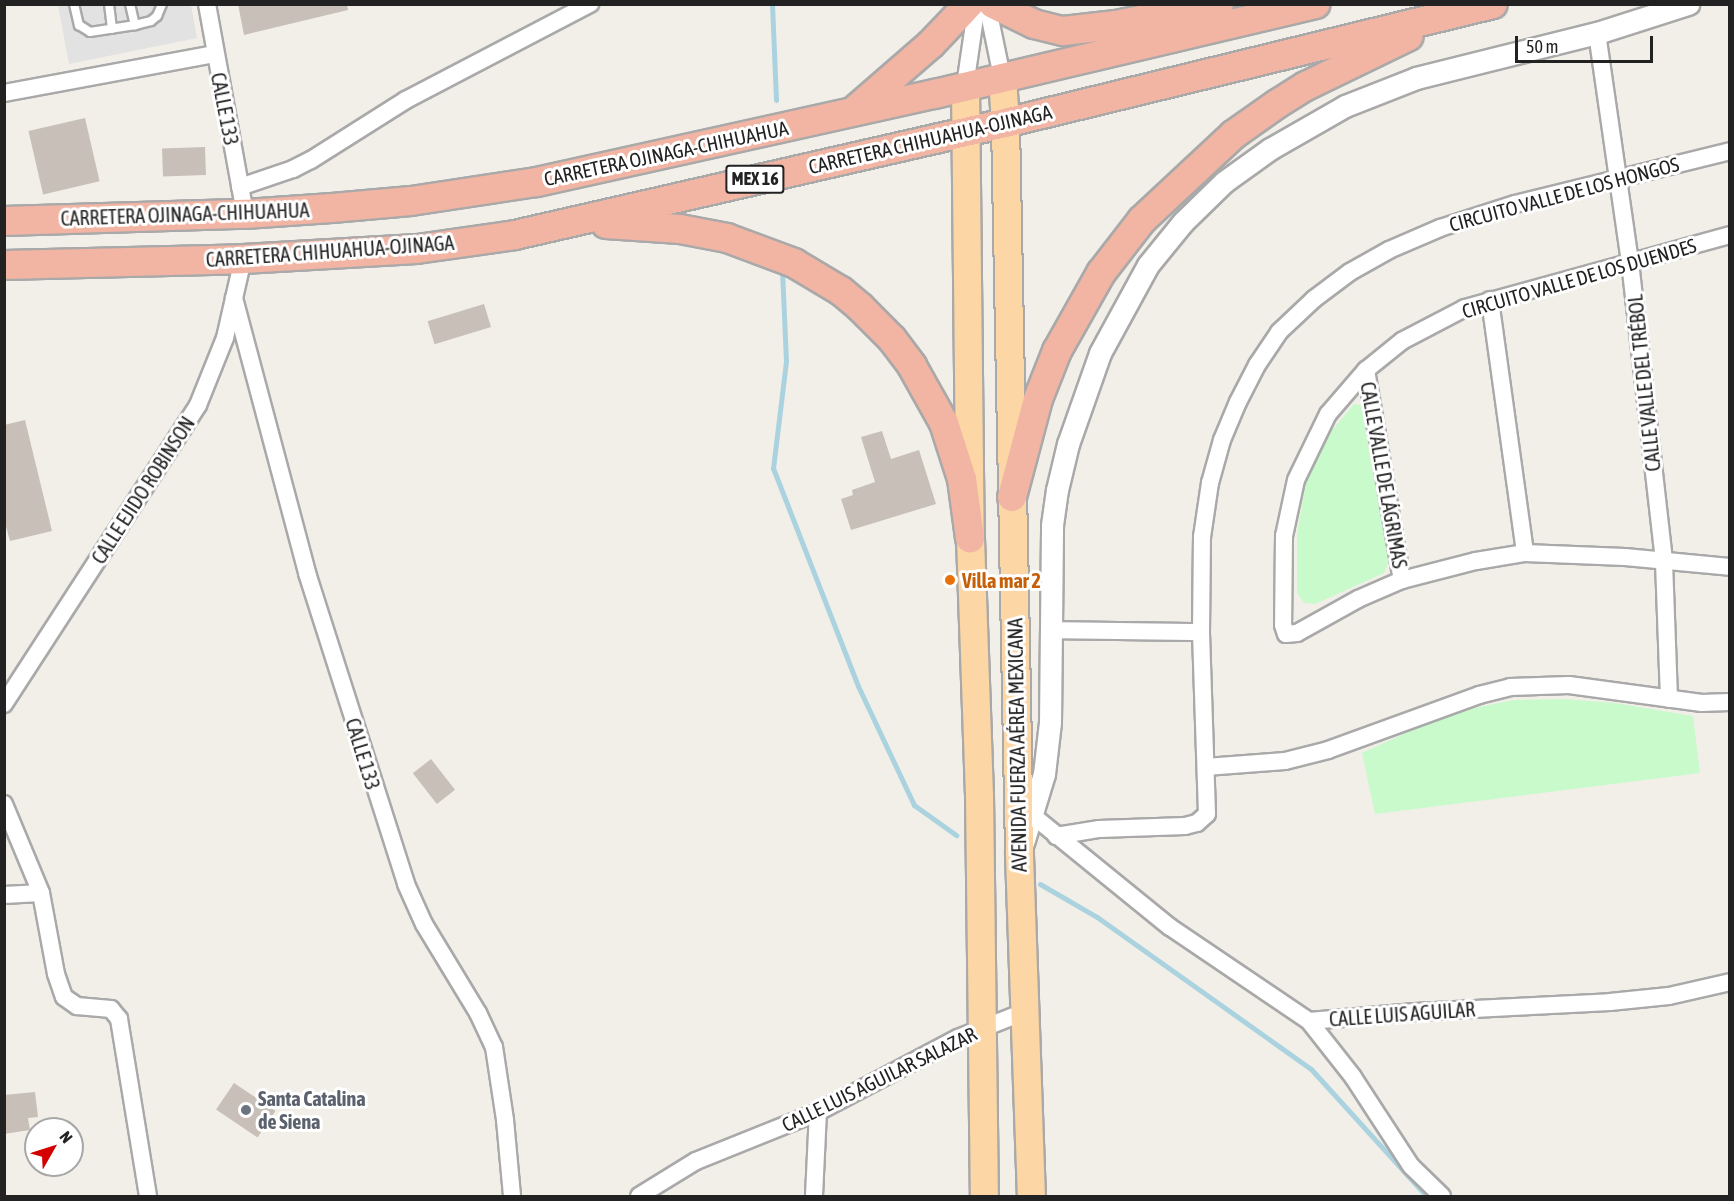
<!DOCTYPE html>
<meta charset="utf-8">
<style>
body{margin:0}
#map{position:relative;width:1734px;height:1201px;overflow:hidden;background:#f2efe9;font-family:"Asap Condensed",sans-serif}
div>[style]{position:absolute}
.park>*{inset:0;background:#c8facc}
.parking>*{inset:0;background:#e2e2e2}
.stream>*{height:5px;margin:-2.5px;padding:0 2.5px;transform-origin:2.5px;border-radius:2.5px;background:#aad3df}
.building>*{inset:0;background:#c7bfb8;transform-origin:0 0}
.roads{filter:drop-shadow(2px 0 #a9a9a9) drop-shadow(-2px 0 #a9a9a9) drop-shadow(0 2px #a9a9a9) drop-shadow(0 -2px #a9a9a9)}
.service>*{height:8px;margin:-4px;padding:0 4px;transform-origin:4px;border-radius:4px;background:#fff}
.minor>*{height:16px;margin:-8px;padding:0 8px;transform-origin:8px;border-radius:8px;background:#fff}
.tertiary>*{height:21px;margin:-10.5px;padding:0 10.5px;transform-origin:10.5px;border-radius:10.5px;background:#fff}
.primary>*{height:27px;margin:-13.5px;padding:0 13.5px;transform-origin:13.5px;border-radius:13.5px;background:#fcd6a4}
.trunk>*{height:28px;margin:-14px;padding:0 14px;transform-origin:14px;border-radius:14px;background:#f2b4a3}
.dots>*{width:16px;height:16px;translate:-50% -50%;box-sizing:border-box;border:3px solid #fff;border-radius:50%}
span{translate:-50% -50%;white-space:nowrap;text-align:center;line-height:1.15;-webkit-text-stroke:6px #fff;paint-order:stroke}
.shield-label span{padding:2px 4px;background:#fff;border:2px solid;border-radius:4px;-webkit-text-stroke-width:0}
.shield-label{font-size:18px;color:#222;font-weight:700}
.street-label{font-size:20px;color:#222}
.food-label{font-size:20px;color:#c56008;font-weight:700}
.left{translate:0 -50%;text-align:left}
.worship-label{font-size:20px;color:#5b616d;font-weight:700}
.frame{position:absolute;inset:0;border:6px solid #222;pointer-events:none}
.north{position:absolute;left:24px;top:1117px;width:60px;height:60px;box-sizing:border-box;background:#fff;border:2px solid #a7a7a7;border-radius:50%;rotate:51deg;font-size:16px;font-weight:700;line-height:24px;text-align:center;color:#222}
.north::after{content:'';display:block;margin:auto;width:21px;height:27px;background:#d40000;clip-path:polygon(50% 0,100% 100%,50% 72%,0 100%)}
.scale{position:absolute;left:1515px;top:36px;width:138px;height:27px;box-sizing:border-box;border:3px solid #222;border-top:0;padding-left:8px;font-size:18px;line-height:21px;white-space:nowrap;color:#222;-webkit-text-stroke:4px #fff;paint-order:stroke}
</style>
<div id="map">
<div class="park">
<div style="clip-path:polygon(1354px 404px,1361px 405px,1368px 413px,1388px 563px,1384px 573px,1315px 604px,1304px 603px,1297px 593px,1297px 533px,1307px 477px,1323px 441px)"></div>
<div style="clip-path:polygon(1563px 699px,1615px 703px,1693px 716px,1700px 773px,1375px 814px,1362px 753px,1417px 728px,1465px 710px,1513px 700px)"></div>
</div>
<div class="parking">
<div style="clip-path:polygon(58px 5px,191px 5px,197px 38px,69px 64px)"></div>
</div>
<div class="stream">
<div style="left:772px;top:4px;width:96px;rotate:87.6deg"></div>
<div style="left:782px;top:270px;width:91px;rotate:87.5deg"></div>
<div style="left:786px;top:361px;width:108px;rotate:96.9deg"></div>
<div style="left:773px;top:468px;width:234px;rotate:68.7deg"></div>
<div style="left:858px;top:686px;width:132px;rotate:64.8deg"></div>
<div style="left:914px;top:805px;width:52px;rotate:35.5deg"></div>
<div style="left:1040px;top:884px;width:66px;rotate:30.1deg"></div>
<div style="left:1097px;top:917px;width:262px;rotate:35.4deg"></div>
<div style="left:1311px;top:1069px;width:171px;rotate:47.8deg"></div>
</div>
<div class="building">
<div style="clip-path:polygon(238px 4px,347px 4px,348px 10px,244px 35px)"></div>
<div style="left:85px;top:118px;width:65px;height:58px;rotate:77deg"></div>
<div style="left:205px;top:147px;width:28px;height:43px;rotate:88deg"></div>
<div style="left:484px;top:304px;width:24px;height:59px;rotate:73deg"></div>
<div style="clip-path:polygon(25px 420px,52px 531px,10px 541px,4px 519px,4px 425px)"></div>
<div style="clip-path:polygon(882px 431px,891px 459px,919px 450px,936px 504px,851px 530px,841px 499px,853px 495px,852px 490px,875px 482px,861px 437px)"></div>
<div style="left:431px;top:759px;width:39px;height:23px;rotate:52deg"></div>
<div style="left:234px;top:1083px;width:50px;height:32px;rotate:34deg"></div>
<div style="clip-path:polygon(35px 1092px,38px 1117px,28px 1118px,30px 1130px,4px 1134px,4px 1095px)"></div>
</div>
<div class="roads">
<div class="service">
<div style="left:74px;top:4px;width:22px;rotate:77deg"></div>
<div style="left:79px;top:25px;width:13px;rotate:32deg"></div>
<div style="left:90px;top:32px;width:46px;rotate:-8.8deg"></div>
<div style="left:109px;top:4px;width:25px;rotate:83deg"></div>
<div style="left:130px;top:4px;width:22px;rotate:77deg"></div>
<div style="left:135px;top:25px;width:16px;rotate:-14deg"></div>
<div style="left:151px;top:21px;width:8px;rotate:-40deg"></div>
<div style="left:157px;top:16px;width:13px;rotate:-67deg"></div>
</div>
<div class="minor">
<div style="left:207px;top:4px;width:213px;rotate:79.7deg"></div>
<div style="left:987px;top:4px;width:75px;rotate:78.4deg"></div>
<div style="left:1597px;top:33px;width:231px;rotate:81.8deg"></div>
<div style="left:1630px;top:262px;width:302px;rotate:83.5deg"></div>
<div style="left:1664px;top:562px;width:137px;rotate:87.9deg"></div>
<div style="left:965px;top:86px;width:83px;rotate:-81.7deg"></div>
<div style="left:4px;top:93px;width:215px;rotate:-10.5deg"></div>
<div style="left:240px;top:187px;width:56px;rotate:-18.8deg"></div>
<div style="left:293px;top:169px;width:20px;rotate:-27deg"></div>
<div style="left:311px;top:160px;width:112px;rotate:-32.3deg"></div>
<div style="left:406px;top:100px;width:208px;rotate:-27.6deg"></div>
<div style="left:1730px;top:235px;width:275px;rotate:164.6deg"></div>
<div style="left:1465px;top:308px;width:71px;rotate:152.4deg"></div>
<div style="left:1402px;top:341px;width:46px;rotate:141.1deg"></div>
<div style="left:1366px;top:370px;width:58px;rotate:130.8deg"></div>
<div style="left:1328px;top:414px;width:73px;rotate:115.9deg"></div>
<div style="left:1296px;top:480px;width:57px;rotate:102.1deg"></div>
<div style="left:1284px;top:536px;width:89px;rotate:90.6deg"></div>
<div style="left:1283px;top:625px;width:9px;rotate:72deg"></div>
<div style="left:1286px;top:634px;width:11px;rotate:-5deg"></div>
<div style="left:1297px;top:633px;width:70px;rotate:-29.1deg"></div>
<div style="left:1358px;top:599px;width:48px;rotate:-23.4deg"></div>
<div style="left:1402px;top:580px;width:76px;rotate:-14.4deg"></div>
<div style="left:1476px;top:561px;width:50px;rotate:-9.3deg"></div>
<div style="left:1525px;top:553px;width:100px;rotate:2.3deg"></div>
<div style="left:1625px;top:557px;width:105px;rotate:5.4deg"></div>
<div style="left:234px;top:298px;width:285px;rotate:75.1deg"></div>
<div style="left:307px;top:573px;width:326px;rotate:72.3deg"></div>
<div style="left:406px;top:884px;width:44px;rotate:65.8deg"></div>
<div style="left:424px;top:924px;width:104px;rotate:58.8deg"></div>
<div style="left:478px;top:1013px;width:38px;rotate:65deg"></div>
<div style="left:494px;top:1047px;width:74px;rotate:81.4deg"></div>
<div style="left:505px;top:1120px;width:76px;rotate:84.7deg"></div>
<div style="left:1490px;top:300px;width:255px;rotate:82.1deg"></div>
<div style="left:1366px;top:370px;width:213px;rotate:80.3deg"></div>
<div style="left:1052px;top:630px;width:149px;rotate:0.8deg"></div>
<div style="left:4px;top:704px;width:356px;rotate:-57deg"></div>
<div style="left:198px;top:405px;width:72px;rotate:-68.1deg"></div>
<div style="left:225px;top:338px;width:81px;rotate:-77.2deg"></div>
<div style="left:1206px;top:767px;width:79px;rotate:-4.3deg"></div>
<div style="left:1285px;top:761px;width:44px;rotate:-14.3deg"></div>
<div style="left:1328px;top:750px;width:161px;rotate:-20deg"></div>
<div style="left:1479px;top:695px;width:32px;rotate:-14deg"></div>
<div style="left:1510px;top:687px;width:59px;rotate:-1.9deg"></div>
<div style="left:1569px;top:685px;width:134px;rotate:7.7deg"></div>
<div style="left:1702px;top:703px;width:28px;rotate:-2deg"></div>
<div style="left:4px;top:804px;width:96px;rotate:67.4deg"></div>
<div style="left:41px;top:893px;width:82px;rotate:79.5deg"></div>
<div style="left:56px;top:974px;width:24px;rotate:71deg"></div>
<div style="left:64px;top:997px;width:16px;rotate:35deg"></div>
<div style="left:77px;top:1006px;width:34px;rotate:5deg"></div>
<div style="left:111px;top:1009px;width:13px;rotate:51deg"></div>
<div style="left:119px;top:1019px;width:179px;rotate:80.7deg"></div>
<div style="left:1032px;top:815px;width:178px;rotate:39.1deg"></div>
<div style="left:1170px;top:927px;width:168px;rotate:34.1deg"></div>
<div style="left:1309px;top:1021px;width:106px;rotate:-4.9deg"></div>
<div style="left:1415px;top:1012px;width:195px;rotate:-2.9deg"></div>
<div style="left:1610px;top:1002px;width:59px;rotate:-5.8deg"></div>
<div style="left:1669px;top:996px;width:63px;rotate:-12.9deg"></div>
<div style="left:1056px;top:836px;width:44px;rotate:-9.2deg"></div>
<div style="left:1099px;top:829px;width:86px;rotate:-2deg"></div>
<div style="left:1185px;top:826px;width:12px;rotate:-14deg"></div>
<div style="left:1197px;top:823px;width:13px;rotate:-42deg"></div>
<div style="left:1207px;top:814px;width:182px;rotate:-91.9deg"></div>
<div style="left:1201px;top:632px;width:95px;rotate:-89.4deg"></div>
<div style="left:1202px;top:537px;width:55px;rotate:-81.6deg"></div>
<div style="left:1210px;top:483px;width:45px;rotate:-74.4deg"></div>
<div style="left:1222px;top:440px;width:41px;rotate:-67.2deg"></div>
<div style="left:1238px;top:402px;width:42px;rotate:-62.8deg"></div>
<div style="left:1257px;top:365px;width:40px;rotate:-56deg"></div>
<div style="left:1279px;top:332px;width:48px;rotate:-43.3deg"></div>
<div style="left:1314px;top:299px;width:45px;rotate:-36.9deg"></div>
<div style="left:1350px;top:272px;width:45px;rotate:-29.4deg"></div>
<div style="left:1389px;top:250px;width:56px;rotate:-23.3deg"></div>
<div style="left:1440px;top:228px;width:79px;rotate:-17.7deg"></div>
<div style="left:1515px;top:204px;width:221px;rotate:-13.8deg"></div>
<div style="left:4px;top:895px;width:37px;rotate:-3deg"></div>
<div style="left:1309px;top:1021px;width:71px;rotate:51.8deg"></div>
<div style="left:1353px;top:1077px;width:106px;rotate:56.9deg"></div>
<div style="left:1411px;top:1166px;width:43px;rotate:44.1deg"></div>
<div style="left:639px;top:1196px;width:67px;rotate:-31.6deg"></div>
<div style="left:696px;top:1161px;width:131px;rotate:-21.9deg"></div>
<div style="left:818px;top:1112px;width:158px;rotate:-27.9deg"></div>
<div style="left:958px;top:1038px;width:71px;rotate:-21.5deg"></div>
<div style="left:814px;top:1196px;width:84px;rotate:-87.3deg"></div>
</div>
<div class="tertiary">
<div style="left:1023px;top:843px;width:72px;rotate:-73.1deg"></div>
<div style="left:1044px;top:774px;width:52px;rotate:-83.4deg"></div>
<div style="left:1050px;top:722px;width:197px;rotate:-89.4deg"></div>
<div style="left:1052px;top:525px;width:35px;rotate:-82deg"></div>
<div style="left:1057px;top:490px;width:47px;rotate:-76.6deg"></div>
<div style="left:1068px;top:444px;width:96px;rotate:-70.6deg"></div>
<div style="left:1100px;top:353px;width:100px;rotate:-61.4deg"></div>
<div style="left:1148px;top:265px;width:55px;rotate:-50.9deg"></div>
<div style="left:1183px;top:222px;width:57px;rotate:-44.3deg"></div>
<div style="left:1224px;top:182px;width:57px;rotate:-35.7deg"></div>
<div style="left:1270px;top:149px;width:86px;rotate:-29.8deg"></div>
<div style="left:1345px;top:106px;width:76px;rotate:-21.5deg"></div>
<div style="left:1416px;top:78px;width:187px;rotate:-14deg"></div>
<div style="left:1597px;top:33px;width:96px;rotate:-17.7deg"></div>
</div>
<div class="primary">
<div style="left:1002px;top:77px;width:46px;rotate:86.3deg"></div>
<div style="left:1005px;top:123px;width:732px;rotate:88.9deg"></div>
<div style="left:1019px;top:855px;width:341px;rotate:88deg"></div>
<div style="left:965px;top:86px;width:452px;rotate:89.4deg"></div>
<div style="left:970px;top:538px;width:257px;rotate:88deg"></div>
<div style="left:979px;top:795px;width:401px;rotate:89.3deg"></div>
</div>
<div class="trunk">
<div style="left:993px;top:4px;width:46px;rotate:26deg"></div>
<div style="left:1034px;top:24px;width:30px;rotate:14deg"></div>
<div style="left:1063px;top:31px;width:53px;rotate:-6.5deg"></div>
<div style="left:1116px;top:25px;width:105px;rotate:-11.5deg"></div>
<div style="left:856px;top:109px;width:99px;rotate:-40.9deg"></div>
<div style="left:931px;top:44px;width:55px;rotate:-46.5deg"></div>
<div style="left:4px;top:221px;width:241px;rotate:-1.7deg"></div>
<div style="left:245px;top:214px;width:87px;rotate:-3.9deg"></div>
<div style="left:332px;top:208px;width:79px;rotate:-5.1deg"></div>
<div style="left:411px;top:201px;width:127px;rotate:-8.6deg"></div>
<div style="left:537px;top:182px;width:408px;rotate:-12.5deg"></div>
<div style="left:935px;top:94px;width:391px;rotate:-13.3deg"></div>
<div style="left:606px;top:224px;width:74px;rotate:3.9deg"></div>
<div style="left:680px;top:229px;width:48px;rotate:10.8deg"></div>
<div style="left:727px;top:238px;width:72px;rotate:20.5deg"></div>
<div style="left:794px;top:263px;width:55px;rotate:30.8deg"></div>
<div style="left:841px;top:291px;width:25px;rotate:40deg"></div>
<div style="left:860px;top:307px;width:45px;rotate:45deg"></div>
<div style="left:892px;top:339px;width:34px;rotate:53deg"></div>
<div style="left:912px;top:366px;width:65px;rotate:60.7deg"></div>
<div style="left:944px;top:423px;width:59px;rotate:72.2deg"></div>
<div style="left:962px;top:479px;width:60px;rotate:82.3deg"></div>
<div style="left:4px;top:265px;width:239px;rotate:-1.4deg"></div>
<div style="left:243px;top:259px;width:174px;rotate:-3.3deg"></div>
<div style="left:417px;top:249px;width:99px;rotate:-8.1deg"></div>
<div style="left:515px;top:235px;width:503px;rotate:-12.88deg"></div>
<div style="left:1005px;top:123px;width:502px;rotate:-13.7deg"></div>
<div style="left:1012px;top:497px;width:101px;rotate:-75.1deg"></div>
<div style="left:1038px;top:399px;width:52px;rotate:-68.4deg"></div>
<div style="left:1057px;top:351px;width:90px;rotate:-60.6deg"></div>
<div style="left:1101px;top:273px;width:67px;rotate:-52.3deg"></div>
<div style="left:1142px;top:220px;width:125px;rotate:-43deg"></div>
<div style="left:1233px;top:135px;width:54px;rotate:-35.2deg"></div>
<div style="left:1277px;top:104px;width:34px;rotate:-32deg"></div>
<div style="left:1306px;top:86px;width:114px;rotate:-25.9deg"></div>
</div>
</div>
<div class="dots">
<div style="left:950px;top:580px;background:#e8710a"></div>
<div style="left:246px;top:1110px;background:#6b7280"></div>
</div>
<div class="shield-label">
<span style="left:755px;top:179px">MEX 16</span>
</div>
<div class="street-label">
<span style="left:225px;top:109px;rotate:79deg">CALLE 133</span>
<span style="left:930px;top:139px;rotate:-13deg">CARRETERA CHIHUAHUA-OJINAGA</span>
<span style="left:666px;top:153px;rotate:-12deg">CARRETERA OJINAGA-CHIHUAHUA</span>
<span style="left:1564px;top:194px;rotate:-15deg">CIRCUITO VALLE DE LOS HONGOS</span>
<span style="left:185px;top:214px;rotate:-2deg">CARRETERA OJINAGA-CHIHUAHUA</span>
<span style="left:330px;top:251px;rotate:-4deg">CARRETERA CHIHUAHUA-OJINAGA</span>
<span style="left:1579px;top:278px;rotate:-16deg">CIRCUITO VALLE DE LOS DUENDES</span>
<span style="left:1644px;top:383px;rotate:-96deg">CALLE VALLE DEL TRÉBOL</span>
<span style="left:1384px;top:475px;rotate:80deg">CALLE VALLE DE LÁGRIMAS</span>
<span style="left:143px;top:490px;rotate:-57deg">CALLE EJIDO ROBINSON</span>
<span style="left:1017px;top:745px;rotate:-91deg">AVENIDA FUERZA AÉREA MEXICANA</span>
<span style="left:363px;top:754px;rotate:73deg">CALLE 133</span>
<span style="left:1402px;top:1014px;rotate:-4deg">CALLE LUIS AGUILAR</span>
<span style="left:879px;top:1079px;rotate:-26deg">CALLE LUIS AGUILAR SALAZAR</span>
</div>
<div class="food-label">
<span class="left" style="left:962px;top:580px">Villa mar 2</span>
</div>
<div class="worship-label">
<span class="left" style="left:258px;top:1110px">Santa Catalina<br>de Siena</span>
</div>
<div class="frame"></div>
<div class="north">N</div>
<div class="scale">50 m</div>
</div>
